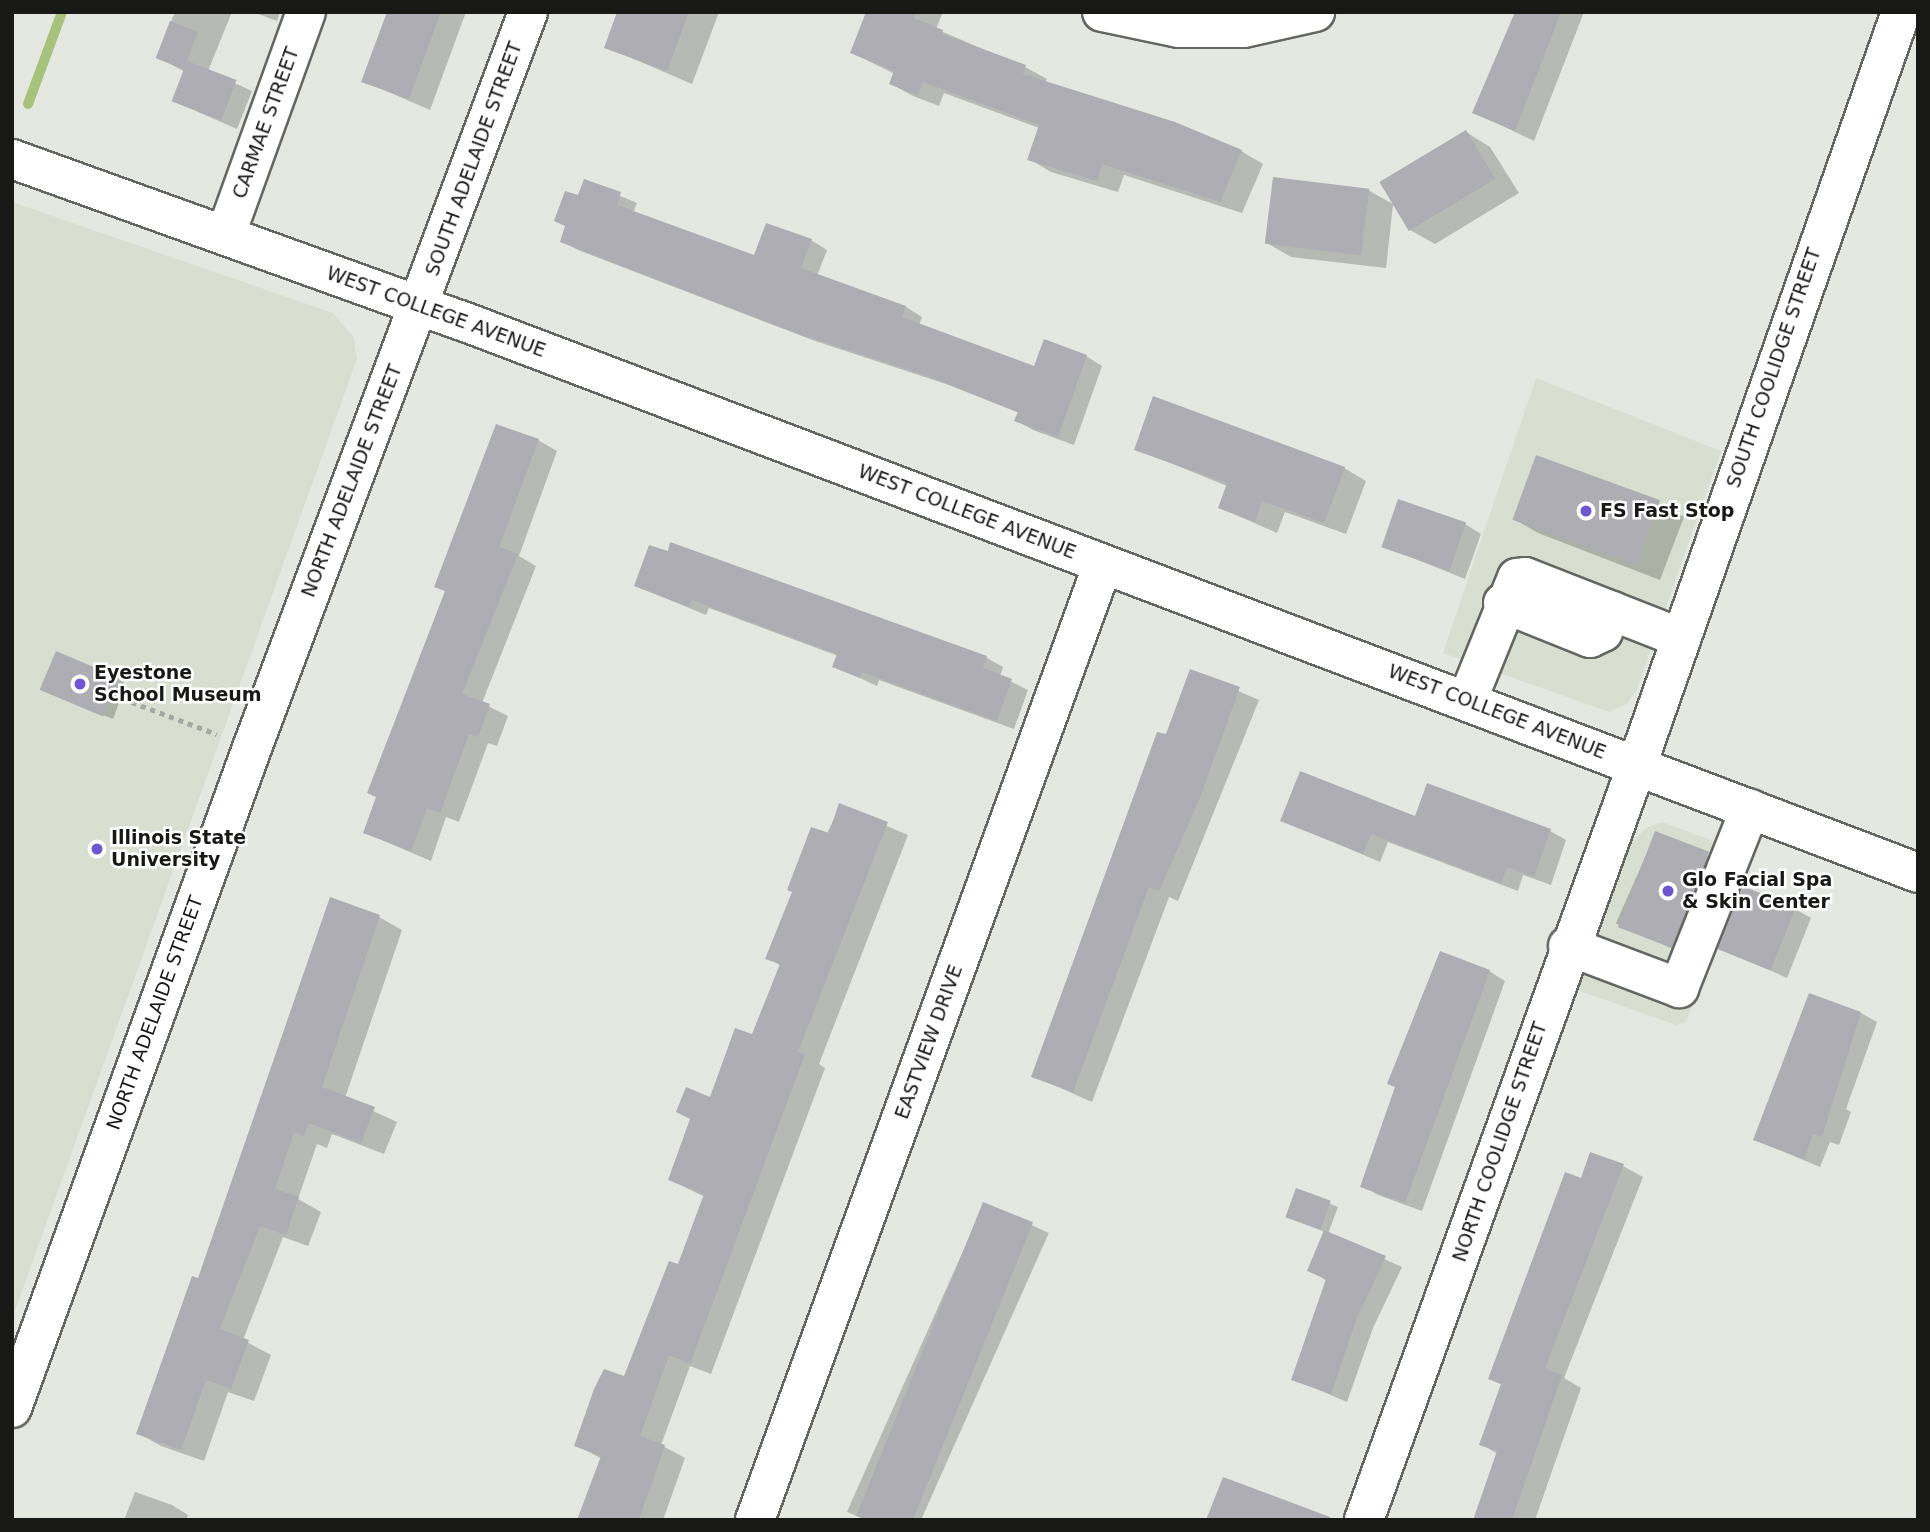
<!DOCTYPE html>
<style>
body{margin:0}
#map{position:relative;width:1930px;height:1532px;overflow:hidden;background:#e5e8e1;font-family:"DejaVu Sans",sans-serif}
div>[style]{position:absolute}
.built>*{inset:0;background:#d8ded0}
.shadow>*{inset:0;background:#0003;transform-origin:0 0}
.stream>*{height:10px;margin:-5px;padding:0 5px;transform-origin:5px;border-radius:5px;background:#a6c27d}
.building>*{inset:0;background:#adadb3;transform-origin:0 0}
.path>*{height:4.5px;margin-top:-2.25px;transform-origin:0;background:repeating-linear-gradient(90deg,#a6a8a3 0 5px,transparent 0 10px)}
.roads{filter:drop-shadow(2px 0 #646761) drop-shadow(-2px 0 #646761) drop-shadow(0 2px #646761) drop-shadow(0 -2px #646761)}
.minor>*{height:38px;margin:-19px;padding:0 19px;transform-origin:19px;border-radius:19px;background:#fff}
.major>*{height:38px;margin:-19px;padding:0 19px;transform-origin:19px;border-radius:19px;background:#fff}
.dots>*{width:19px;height:19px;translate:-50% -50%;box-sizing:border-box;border:4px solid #fff;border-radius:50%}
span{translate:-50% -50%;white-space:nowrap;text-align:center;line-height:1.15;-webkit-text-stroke:5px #fff;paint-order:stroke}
.street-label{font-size:19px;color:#181917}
.poi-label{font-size:19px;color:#181917;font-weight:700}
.left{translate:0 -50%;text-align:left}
.frame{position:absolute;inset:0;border:14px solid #181917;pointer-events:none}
</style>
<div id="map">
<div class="built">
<div style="clip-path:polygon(12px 202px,333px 313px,354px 338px,357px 359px,12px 1319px)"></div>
<div style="clip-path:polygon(1536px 378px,1721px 451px,1637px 689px,1627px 704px,1609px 712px,1443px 653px)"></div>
<div style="clip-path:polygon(1662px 822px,1746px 853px,1686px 1022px,1676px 1025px,1577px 990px,1632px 842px,1646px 828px)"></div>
</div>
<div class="shadow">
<div style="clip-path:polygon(175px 12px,232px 12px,208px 71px,252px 91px,237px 129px,173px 101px,185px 72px,157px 57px)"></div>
<div style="clip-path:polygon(253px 12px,280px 12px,277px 21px)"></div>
<div style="clip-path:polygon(389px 12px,466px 12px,430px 110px,363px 81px)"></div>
<div style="clip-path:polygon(619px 12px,719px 12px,692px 84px,606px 47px)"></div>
<div style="clip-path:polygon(868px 12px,943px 12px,936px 29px,1025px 67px,1047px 79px,1045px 83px,1241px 151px,1263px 164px,1242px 213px,1124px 175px,1118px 192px,1051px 172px,1029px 159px,1039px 128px,944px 93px,939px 106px,913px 96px,891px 84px,895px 74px,852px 53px)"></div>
<div style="clip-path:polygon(1517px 12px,1584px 12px,1534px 141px,1474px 112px)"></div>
<div style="clip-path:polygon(1466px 132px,1490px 147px,1519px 193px,1435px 244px,1410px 230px)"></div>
<div style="clip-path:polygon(585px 181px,637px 203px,633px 213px,755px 257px,811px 240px,827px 250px,817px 276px,906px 307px,922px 317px,919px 325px,1035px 368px,1086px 356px,1102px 366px,1074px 445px,1033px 430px,1017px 421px,1019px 413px,946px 384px,815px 341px,578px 250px,562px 241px)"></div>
<div style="clip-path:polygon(1368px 190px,1393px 204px,1386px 268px,1291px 257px,1267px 243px)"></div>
<div style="clip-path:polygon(538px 440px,557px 451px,519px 556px,536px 566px,482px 703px,508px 716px,497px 746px,488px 743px,459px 822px,446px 817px,431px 861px,365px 833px,446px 592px,436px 586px)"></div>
<div style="clip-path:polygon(1136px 449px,1344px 468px,1366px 481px,1346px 534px,1285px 512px,1277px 533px,1220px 508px,1227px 486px)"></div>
<div style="clip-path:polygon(1659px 503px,1684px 517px,1660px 580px,1538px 533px,1514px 519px)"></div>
<div style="clip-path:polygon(1465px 524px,1481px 534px,1465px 579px,1383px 546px)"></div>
<div style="clip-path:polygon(672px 545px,987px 658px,1003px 667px,1000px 676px,1028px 690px,1014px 729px,879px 680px,877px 686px,834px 666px,838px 656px,709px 608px,706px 615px,636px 586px,669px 554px)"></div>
<div style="clip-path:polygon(1191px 671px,1259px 700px,1178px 901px,1169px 897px,1092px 1102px,1033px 1076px)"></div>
<div style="clip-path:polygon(119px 680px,126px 684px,113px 719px,50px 694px)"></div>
<div style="clip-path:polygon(840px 806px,908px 835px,819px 1064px,825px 1068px,711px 1374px,690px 1366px,661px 1445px,685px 1458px,663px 1520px,579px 1520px,602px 1459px,576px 1445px,625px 1378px,679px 1267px,705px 1197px,670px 1180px,711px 1099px,753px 1037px,781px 966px,768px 958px)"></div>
<div style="clip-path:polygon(1416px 818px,1550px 831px,1566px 840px,1551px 885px,1523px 875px,1518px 891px,1388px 842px,1380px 862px,1282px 820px)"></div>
<div style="left:1656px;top:833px;width:85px;height:99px;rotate:24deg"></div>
<div style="clip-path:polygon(1795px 909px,1811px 918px,1787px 978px,1720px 948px)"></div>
<div style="clip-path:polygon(379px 917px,402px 930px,345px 1098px,397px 1122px,384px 1154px,332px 1134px,327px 1148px,317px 1144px,298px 1199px,321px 1212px,308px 1246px,283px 1237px,243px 1340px,271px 1355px,254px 1401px,228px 1392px,204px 1461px,161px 1446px,138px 1433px,199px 1280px)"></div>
<div style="clip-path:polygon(1489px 971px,1505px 981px,1422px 1211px,1378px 1195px,1362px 1186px,1397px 1088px,1389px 1083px)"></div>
<div style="clip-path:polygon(1861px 1013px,1877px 1022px,1846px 1109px,1851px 1112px,1839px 1145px,1830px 1142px,1820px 1167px,1755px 1140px)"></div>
<div style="clip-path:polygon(1623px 1166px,1643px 1177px,1564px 1378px,1581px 1388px,1535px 1520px,1475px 1520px,1498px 1454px,1481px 1444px,1502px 1385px,1490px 1378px,1582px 1180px)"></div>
<div style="clip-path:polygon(1297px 1190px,1338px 1207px,1328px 1234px,1402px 1267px,1373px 1328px,1347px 1402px,1293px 1379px,1327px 1281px,1309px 1270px,1325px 1232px,1287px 1217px)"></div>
<div style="left:984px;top:1204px;width:71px;height:337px;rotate:24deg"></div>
<div style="clip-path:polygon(135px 1492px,172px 1505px,188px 1515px,186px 1520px,124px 1520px)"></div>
</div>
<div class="stream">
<div style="left:28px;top:104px;width:98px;rotate:-69.7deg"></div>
</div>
<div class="building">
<div style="clip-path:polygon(387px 12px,441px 12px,409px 99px,361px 82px)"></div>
<div style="clip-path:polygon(617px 12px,689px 12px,667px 71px,604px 48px)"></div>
<div style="clip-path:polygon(866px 12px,916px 12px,914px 18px,943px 30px,942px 34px,1026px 65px,1023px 74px,1175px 122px,1242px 150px,1220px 202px,1102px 164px,1097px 181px,1027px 160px,1039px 125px,923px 82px,917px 95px,889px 84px,894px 71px,850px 53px)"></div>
<div style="clip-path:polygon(1515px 12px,1561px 12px,1515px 131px,1472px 113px)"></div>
<div style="left:170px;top:21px;width:30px;height:40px;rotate:21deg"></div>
<div style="left:187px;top:61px;width:53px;height:43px;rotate:21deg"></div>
<div style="left:1466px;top:130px;width:57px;height:101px;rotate:59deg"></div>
<div style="left:1273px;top:177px;width:97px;height:67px;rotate:7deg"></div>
<div style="clip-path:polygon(584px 179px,621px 192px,617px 205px,754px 255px,766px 223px,812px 239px,801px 268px,906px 306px,902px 317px,1034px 366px,1044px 339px,1087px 355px,1058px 437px,1014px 421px,1018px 412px,928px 376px,796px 333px,560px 242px,565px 226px,554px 221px,565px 191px,578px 195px)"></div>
<div style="clip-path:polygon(1153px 396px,1345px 467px,1324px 523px,1262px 501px,1255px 522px,1218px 508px,1227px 483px,1134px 450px)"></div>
<div style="clip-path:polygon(496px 424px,539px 439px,499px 547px,518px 554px,462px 694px,490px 704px,478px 737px,469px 734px,440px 813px,427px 808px,411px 851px,363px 833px,376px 797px,367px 793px,445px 591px,434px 587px)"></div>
<div style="left:1536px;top:455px;width:132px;height:69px;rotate:20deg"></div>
<div style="left:1398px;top:499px;width:72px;height:51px;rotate:19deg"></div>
<div style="clip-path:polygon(670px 542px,987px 656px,983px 668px,1012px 679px,997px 721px,862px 672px,860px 678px,832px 667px,837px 654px,791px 637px,692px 600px,689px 607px,634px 586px,649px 545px,668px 551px)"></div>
<div style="left:56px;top:651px;width:69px;height:42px;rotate:23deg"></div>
<div style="clip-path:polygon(1190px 669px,1240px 687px,1199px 800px,1159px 891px,1149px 887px,1073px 1092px,1031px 1077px,1157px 732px,1166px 734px)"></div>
<div style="clip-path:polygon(1300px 771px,1415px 816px,1427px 783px,1551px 829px,1534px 877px,1507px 867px,1501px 883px,1371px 834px,1363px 854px,1280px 821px)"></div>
<div style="clip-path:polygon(839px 803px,888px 822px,798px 1052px,805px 1054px,690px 1364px,669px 1355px,640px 1436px,665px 1445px,639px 1520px,577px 1520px,601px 1456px,574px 1446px,594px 1389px,604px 1369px,624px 1376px,669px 1261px,678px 1264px,704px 1194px,668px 1180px,690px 1119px,676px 1112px,686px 1087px,710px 1097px,735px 1028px,752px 1034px,780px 964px,765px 959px,792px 892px,787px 890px,811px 827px,829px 833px)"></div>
<div style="left:1655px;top:831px;width:58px;height:103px;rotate:21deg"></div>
<div style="left:1743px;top:886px;width:57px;height:68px;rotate:22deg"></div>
<div style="clip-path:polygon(330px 897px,380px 915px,322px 1087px,375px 1107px,361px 1143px,309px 1123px,304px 1136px,294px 1132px,275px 1189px,299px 1197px,286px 1235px,260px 1226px,220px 1329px,249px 1340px,231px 1389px,206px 1380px,181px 1450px,136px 1434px,192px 1276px,198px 1278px)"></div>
<div style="clip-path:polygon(1440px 951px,1490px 970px,1405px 1203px,1360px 1187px,1395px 1087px,1387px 1084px)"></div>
<div style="clip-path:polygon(1809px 993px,1861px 1012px,1822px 1137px,1813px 1134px,1804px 1159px,1753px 1140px)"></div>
<div style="clip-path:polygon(1590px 1152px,1624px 1164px,1545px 1368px,1562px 1375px,1512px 1520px,1473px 1520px,1497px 1451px,1479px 1445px,1501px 1384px,1488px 1379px,1565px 1172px,1581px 1178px)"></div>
<div style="left:1296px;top:1188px;width:37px;height:31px;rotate:20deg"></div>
<div style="left:983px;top:1202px;width:54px;height:338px;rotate:22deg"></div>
<div style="clip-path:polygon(1324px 1230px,1386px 1256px,1357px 1318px,1331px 1394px,1291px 1380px,1326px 1279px,1307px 1271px)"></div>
<div style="clip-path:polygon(1223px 1477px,1330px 1517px,1329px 1520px,1206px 1520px)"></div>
</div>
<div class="path">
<div style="left:113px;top:695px;width:111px;rotate:20.6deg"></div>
</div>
<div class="roads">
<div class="minor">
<div style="left:1102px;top:12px;width:79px;rotate:11.7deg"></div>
<div style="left:1179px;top:28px;width:65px"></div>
<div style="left:1244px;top:28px;width:73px;rotate:-12.7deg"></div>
<div style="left:226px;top:234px;width:236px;rotate:-70.2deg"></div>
<div style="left:1503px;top:603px;width:94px;rotate:21.9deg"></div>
<div style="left:1590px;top:638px;width:14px;rotate:-25deg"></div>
<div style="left:1603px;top:632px;width:23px;rotate:-67deg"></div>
<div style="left:1467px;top:701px;width:133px;rotate:-67.9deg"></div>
<div style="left:1517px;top:578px;width:8px;rotate:-7deg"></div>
<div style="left:1525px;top:577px;width:168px;rotate:21.4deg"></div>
<div style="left:1568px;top:946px;width:119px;rotate:20.7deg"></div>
<div style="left:1679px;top:988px;width:193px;rotate:-68.4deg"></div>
<div style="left:12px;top:1408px;width:702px;rotate:-70.02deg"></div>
<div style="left:252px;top:748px;width:786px;rotate:-69.44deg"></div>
<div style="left:755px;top:1520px;width:1017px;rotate:-70deg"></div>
<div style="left:1364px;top:1520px;width:803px;rotate:-70.12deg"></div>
<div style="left:1637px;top:765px;width:798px;rotate:-70.68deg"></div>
</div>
<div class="major">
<div style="left:12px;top:159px;width:476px;rotate:19.8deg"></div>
<div style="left:460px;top:320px;width:1559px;rotate:20.77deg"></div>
</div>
</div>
<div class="dots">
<div style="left:1586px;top:511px;background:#6f55cf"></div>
<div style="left:80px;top:684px;background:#6f55cf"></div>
<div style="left:97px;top:849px;background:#6f55cf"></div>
<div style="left:1668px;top:891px;background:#6f55cf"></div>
</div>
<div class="street-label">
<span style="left:266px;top:123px;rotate:-70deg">CARMAE STREET</span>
<span style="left:474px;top:159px;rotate:-70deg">SOUTH ADELAIDE STREET</span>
<span style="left:436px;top:312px;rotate:20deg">WEST COLLEGE AVENUE</span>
<span style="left:1774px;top:368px;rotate:-71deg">SOUTH COOLIDGE STREET</span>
<span style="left:352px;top:481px;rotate:-69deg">NORTH ADELAIDE STREET</span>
<span style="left:967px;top:512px;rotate:21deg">WEST COLLEGE AVENUE</span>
<span style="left:1497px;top:712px;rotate:21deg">WEST COLLEGE AVENUE</span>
<span style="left:155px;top:1013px;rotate:-70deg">NORTH ADELAIDE STREET</span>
<span style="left:929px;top:1042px;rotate:-70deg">EASTVIEW DRIVE</span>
<span style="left:1500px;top:1142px;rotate:-71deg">NORTH COOLIDGE STREET</span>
</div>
<div class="poi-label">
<span class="left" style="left:1600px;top:511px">FS Fast Stop</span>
<span class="left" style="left:94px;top:684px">Eyestone<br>School Museum</span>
<span class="left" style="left:111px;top:849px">Illinois State<br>University</span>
<span class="left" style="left:1682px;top:891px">Glo Facial Spa<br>&amp; Skin Center</span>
</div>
<div class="frame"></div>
</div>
